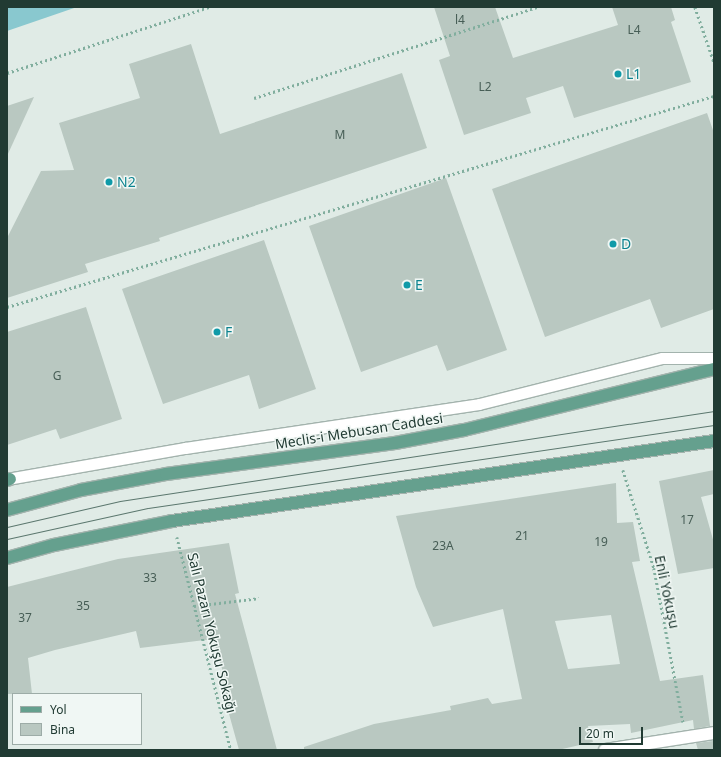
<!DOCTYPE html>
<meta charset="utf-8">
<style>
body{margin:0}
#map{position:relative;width:721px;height:757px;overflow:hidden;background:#e0ebe6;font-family:"Noto Sans",sans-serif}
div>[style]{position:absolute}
.water>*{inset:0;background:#89c8cf}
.building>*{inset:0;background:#b9c8c1}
.path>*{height:2.5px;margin-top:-1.25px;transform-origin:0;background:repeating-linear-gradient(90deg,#81ae9e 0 2px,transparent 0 5px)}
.roads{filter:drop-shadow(1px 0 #a3b3ad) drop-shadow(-1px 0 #a3b3ad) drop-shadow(0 1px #a3b3ad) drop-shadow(0 -1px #a3b3ad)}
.lane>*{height:11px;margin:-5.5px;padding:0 5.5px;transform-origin:5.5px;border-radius:5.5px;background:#fff}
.street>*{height:12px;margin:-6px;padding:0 6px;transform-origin:6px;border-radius:6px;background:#fff}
.primary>*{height:12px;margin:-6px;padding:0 6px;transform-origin:6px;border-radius:6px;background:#65a08e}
.tram>*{height:1px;margin:-0.5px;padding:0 0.5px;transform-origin:0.5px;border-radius:0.5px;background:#5b776e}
.dots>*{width:11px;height:11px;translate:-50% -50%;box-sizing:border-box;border:2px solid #f0f7f4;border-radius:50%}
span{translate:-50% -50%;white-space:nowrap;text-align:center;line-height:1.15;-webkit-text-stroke:3px #f0f7f4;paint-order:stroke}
.number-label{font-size:12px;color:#475e56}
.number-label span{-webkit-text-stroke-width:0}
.culture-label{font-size:14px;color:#0d838f}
.left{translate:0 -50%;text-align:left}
.street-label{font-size:14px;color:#213b33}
.frame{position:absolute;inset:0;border:8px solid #213b33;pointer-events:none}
.legend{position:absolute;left:12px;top:693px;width:130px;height:52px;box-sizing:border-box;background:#f0f7f4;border:1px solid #9daca7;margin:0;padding:5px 7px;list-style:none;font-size:12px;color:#213b33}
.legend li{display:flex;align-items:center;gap:8px;height:20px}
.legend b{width:20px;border:1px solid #9daca7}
.scale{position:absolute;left:579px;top:727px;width:64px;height:18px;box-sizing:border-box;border:2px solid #213b33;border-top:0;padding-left:5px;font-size:12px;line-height:14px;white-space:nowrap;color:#213b33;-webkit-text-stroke:3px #f0f7f4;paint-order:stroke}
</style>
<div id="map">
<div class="water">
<div style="clip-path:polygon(7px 7px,77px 7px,7px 31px)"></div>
</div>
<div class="building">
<div style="clip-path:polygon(434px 7px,495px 7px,513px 58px,618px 25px,612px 7px,671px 7px,675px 20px,671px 22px,691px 82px,574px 118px,563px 86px,526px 98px,531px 113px,464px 135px,439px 60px,450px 56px)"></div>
<div style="clip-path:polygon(191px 44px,220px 134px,402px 73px,427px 148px,159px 238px,160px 241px,85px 264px,88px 272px,7px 298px,7px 238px,41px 171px,74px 170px,59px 123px,140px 98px,129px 64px)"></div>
<div style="clip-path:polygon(34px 97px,7px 156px,7px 106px)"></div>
<div style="clip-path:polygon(707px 113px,714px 133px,714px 309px,661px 328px,650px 299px,545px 337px,492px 189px)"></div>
<div style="clip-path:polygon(446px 178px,507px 350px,447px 371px,437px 345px,361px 372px,309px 226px)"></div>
<div style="clip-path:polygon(264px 240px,316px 389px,259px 409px,249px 375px,163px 404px,122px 289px)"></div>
<div style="clip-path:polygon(86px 307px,122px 419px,60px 439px,56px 429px,7px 445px,7px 332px)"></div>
<div style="clip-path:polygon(714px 470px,714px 494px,701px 497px,714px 543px,714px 568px,678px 574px,659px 481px)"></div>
<div style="clip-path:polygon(evenodd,616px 483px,617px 523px,633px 522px,640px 561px,632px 562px,660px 681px,703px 675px,710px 726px,694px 729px,693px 720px,631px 733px,630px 724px,588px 726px,593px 742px,558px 750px,304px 750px,304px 747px,374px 724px,451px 710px,450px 706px,488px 698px,492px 704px,522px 699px,503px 609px,433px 627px,416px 587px,396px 516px,616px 483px,611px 615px,620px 664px,568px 669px,555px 621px,611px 615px)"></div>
<div style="clip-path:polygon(229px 543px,239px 593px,235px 594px,277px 750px,239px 750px,221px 685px,227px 685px,213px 639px,140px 648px,136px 631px,55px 650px,28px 658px,32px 694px,7px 694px,7px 587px,118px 559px)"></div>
<div style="clip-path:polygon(713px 741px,714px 750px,698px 750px,696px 743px)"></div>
</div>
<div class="path">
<div style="left:695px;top:7px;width:58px;rotate:70.9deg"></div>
<div style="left:7px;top:73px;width:213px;rotate:-18.1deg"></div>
<div style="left:254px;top:98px;width:297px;rotate:-17.8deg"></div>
<div style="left:7px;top:307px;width:738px;rotate:-16.62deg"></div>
<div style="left:623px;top:470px;width:103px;rotate:72.4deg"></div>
<div style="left:654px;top:568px;width:157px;rotate:79.3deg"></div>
<div style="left:177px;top:537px;width:220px;rotate:75.8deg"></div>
<div style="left:194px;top:606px;width:65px;rotate:-7deg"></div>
</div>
<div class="roads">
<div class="lane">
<div style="left:7px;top:479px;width:181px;rotate:-9.9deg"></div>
<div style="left:185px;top:448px;width:297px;rotate:-8.5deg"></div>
<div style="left:479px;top:404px;width:189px;rotate:-14.1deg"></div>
<div style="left:662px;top:358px;width:52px"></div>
</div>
<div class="street">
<div style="left:605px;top:750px;width:110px;rotate:-8.9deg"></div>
</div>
<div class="primary">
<div style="left:7px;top:480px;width:3px;rotate:-18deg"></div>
<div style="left:7px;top:510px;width:77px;rotate:-15.1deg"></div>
<div style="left:81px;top:490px;width:86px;rotate:-10.7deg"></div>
<div style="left:166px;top:474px;width:231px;rotate:-7.7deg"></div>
<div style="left:395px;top:443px;width:70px;rotate:-10.7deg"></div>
<div style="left:464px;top:430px;width:257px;rotate:-13.7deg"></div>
<div style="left:7px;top:558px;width:49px;rotate:-15.5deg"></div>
<div style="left:54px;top:545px;width:120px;rotate:-11.5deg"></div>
<div style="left:172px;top:521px;width:548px;rotate:-8.4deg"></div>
</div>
</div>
<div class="tram">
<div style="left:7px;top:527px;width:116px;rotate:-13deg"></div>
<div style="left:120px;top:501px;width:601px;rotate:-8.62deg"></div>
<div style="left:7px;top:539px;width:144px;rotate:-12.4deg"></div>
<div style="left:148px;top:508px;width:572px;rotate:-8.34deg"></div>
</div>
<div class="dots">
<div style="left:618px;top:74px;background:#0f9aa8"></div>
<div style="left:109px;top:182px;background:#0f9aa8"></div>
<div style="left:613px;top:244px;background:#0f9aa8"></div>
<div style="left:407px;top:285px;background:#0f9aa8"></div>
<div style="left:217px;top:332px;background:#0f9aa8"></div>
</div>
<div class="number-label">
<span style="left:460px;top:20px">l4</span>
<span style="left:634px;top:30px">L4</span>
<span style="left:485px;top:87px">L2</span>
<span style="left:340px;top:135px">M</span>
<span style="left:57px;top:376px">G</span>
<span style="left:687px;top:520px">17</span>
<span style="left:522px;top:536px">21</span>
<span style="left:601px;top:542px">19</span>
<span style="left:443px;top:546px">23A</span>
<span style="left:150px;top:578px">33</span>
<span style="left:83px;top:606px">35</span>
<span style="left:25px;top:618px">37</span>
</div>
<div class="culture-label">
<span class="left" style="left:626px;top:74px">L1</span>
<span class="left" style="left:117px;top:182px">N2</span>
<span class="left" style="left:621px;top:244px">D</span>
<span class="left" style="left:415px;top:285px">E</span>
<span class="left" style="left:225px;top:332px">F</span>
</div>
<div class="street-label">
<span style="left:359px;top:431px;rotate:-9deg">Meclis-i Mebusan Caddesi</span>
<span style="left:667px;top:592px;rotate:78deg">Enli Yokuşu</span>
<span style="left:212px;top:633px;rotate:76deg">Salı Pazarı Yokuşu Sokağı</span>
</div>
<div class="frame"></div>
<ul class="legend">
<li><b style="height:5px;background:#65a08e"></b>Yol</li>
<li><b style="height:11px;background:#b9c8c1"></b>Bina</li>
</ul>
<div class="scale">20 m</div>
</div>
